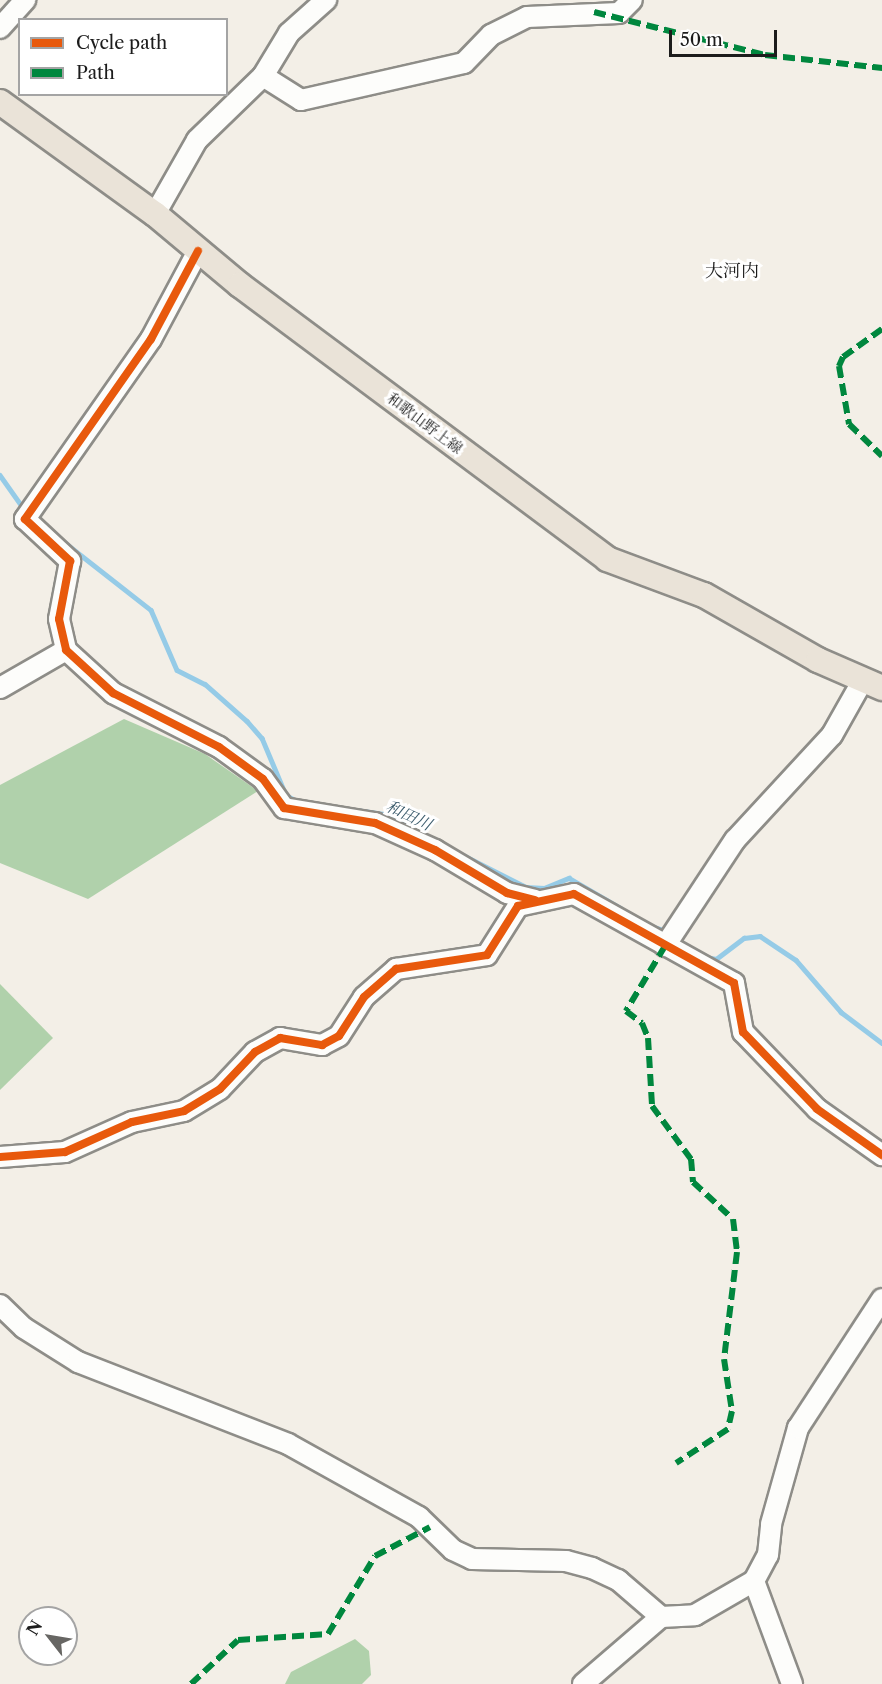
<!DOCTYPE html>
<meta charset="utf-8">
<style>
body{margin:0}
#map{position:relative;width:882px;height:1684px;overflow:hidden;background:#f3efe7;font-family:"Libre Caslon Text","Noto Serif JP",serif}
div>[style]{position:absolute}
.forest>*{inset:0;background:#b0d1ab}
.stream>*{height:4.5px;margin:-2.25px;padding:0 2.25px;transform-origin:2.25px;border-radius:2.25px;background:#95cbe7}
.roads{filter:drop-shadow(2px 0 #8e8d88) drop-shadow(-2px 0 #8e8d88) drop-shadow(0 2px #8e8d88) drop-shadow(0 -2px #8e8d88)}
.minor>*{height:20px;margin:-10px;padding:0 10px;transform-origin:10px;border-radius:10px;background:#fdfdfb}
.major>*{height:24px;margin:-12px;padding:0 12px;transform-origin:12px;border-radius:12px;background:#eae3d8}
.quiet>*{height:6px;margin-top:-3px;transform-origin:0;background:repeating-linear-gradient(90deg,#00873e 0 12px,transparent 0 18px)}
.cycleway>*{height:8px;margin:-4px;padding:0 4px;transform-origin:4px;border-radius:4px;background:#e8590c}
span{translate:-50% -50%;white-space:nowrap;text-align:center;line-height:1.15;-webkit-text-stroke:6px #fff;paint-order:stroke}
.street-label{font-size:15px;color:#1c1c1c}
.water-label{font-size:16px;color:#3c5c6d;font-style:italic}
.quarter-label{font-size:18px;color:#1c1c1c}
.legend{position:absolute;left:18px;top:18px;width:210px;height:78px;box-sizing:border-box;background:#fff;border:2px solid #a4a4a4;margin:0;padding:8px 10px;list-style:none;font-size:18px;color:#1c1c1c}
.legend li{display:flex;align-items:center;gap:12px;height:30px}
.legend b{width:30px;border:2px solid #a4a4a4}
.north{position:absolute;left:18px;top:1606px;width:60px;height:60px;box-sizing:border-box;background:#fff;border:2px solid #a4a4a4;border-radius:50%;rotate:301deg;font-size:16px;font-weight:700;line-height:24px;text-align:center;color:#1c1c1c}
.north::after{content:'';display:block;margin:auto;width:21px;height:27px;background:#676663;clip-path:polygon(50% 0,100% 100%,50% 72%,0 100%)}
.scale{position:absolute;left:669px;top:30px;width:108px;height:27px;box-sizing:border-box;border:3px solid #1c1c1c;border-top:0;padding-left:8px;font-size:18px;line-height:21px;white-space:nowrap;color:#1c1c1c;-webkit-text-stroke:4px #fff;paint-order:stroke}
</style>
<div id="map">
<div class="forest">
<div style="clip-path:polygon(124px 719px,205px 754px,258px 791px,88px 899px,0 863px,0 785px)"></div>
<div style="clip-path:polygon(0 984px,53px 1038px,0 1090px)"></div>
<div style="clip-path:polygon(355px 1639px,369px 1651px,371px 1675px,362px 1684px,285px 1684px,291px 1672px)"></div>
</div>
<div class="stream">
<div style="left:0;top:475px;width:42px;rotate:54.8deg"></div>
<div style="left:54px;top:534px;width:123px;rotate:38.1deg"></div>
<div style="left:151px;top:610px;width:65px;rotate:66.6deg"></div>
<div style="left:177px;top:670px;width:31px;rotate:27deg"></div>
<div style="left:205px;top:684px;width:56px;rotate:41.4deg"></div>
<div style="left:247px;top:721px;width:23px;rotate:49deg"></div>
<div style="left:262px;top:738px;width:62px;rotate:67.2deg"></div>
<div style="left:286px;top:795px;width:16px;rotate:30deg"></div>
<div style="left:356px;top:810px;width:28px;rotate:8deg"></div>
<div style="left:384px;top:814px;width:41px;rotate:27.8deg"></div>
<div style="left:457px;top:852px;width:77px;rotate:26.9deg"></div>
<div style="left:526px;top:887px;width:18px;rotate:3deg"></div>
<div style="left:544px;top:888px;width:27px;rotate:-22deg"></div>
<div style="left:569px;top:878px;width:61px;rotate:30.3deg"></div>
<div style="left:647px;top:925px;width:24px;rotate:17deg"></div>
<div style="left:705px;top:957px;width:11px;rotate:10deg"></div>
<div style="left:716px;top:959px;width:35px;rotate:-37deg"></div>
<div style="left:744px;top:938px;width:16px;rotate:-7deg"></div>
<div style="left:760px;top:936px;width:43px;rotate:33.7deg"></div>
<div style="left:796px;top:960px;width:69px;rotate:49.1deg"></div>
<div style="left:841px;top:1012px;width:51px;rotate:37.1deg"></div>
</div>
<div class="roads">
<div class="minor">
<div style="left:0;top:28px;width:38px;rotate:-48deg"></div>
<div style="left:263px;top:76px;width:45px;rotate:32.3deg"></div>
<div style="left:301px;top:100px;width:167px;rotate:-12.8deg"></div>
<div style="left:464px;top:63px;width:39px;rotate:-46deg"></div>
<div style="left:491px;top:35px;width:40px;rotate:-26.6deg"></div>
<div style="left:527px;top:17px;width:92px;rotate:-2.5deg"></div>
<div style="left:619px;top:13px;width:18px;rotate:-45deg"></div>
<div style="left:155px;top:214px;width:85px;rotate:-60.4deg"></div>
<div style="left:197px;top:140px;width:92px;rotate:-44.1deg"></div>
<div style="left:263px;top:76px;width:50px;rotate:-58.8deg"></div>
<div style="left:289px;top:33px;width:50px;rotate:-41.7deg"></div>
<div style="left:198px;top:251px;width:100px;rotate:118.1deg"></div>
<div style="left:151px;top:339px;width:220px;rotate:125deg"></div>
<div style="left:25px;top:519px;width:62px;rotate:43deg"></div>
<div style="left:70px;top:561px;width:59px;rotate:100.7deg"></div>
<div style="left:59px;top:619px;width:32px;rotate:77deg"></div>
<div style="left:66px;top:650px;width:64px;rotate:42.5deg"></div>
<div style="left:113px;top:693px;width:119px;rotate:27deg"></div>
<div style="left:219px;top:747px;width:54px;rotate:36deg"></div>
<div style="left:263px;top:779px;width:36px;rotate:54deg"></div>
<div style="left:284px;top:808px;width:92px;rotate:9.4deg"></div>
<div style="left:375px;top:823px;width:66px;rotate:24.2deg"></div>
<div style="left:435px;top:850px;width:84px;rotate:30.8deg"></div>
<div style="left:507px;top:893px;width:29px;rotate:14deg"></div>
<div style="left:0;top:688px;width:76px;rotate:-29.9deg"></div>
<div style="left:665px;top:946px;width:127px;rotate:-56.6deg"></div>
<div style="left:735px;top:840px;width:143px;rotate:-47.3deg"></div>
<div style="left:832px;top:735px;width:63px;rotate:-60.6deg"></div>
<div style="left:0;top:1157px;width:65px;rotate:-4.4deg"></div>
<div style="left:65px;top:1152px;width:73px;rotate:-24.1deg"></div>
<div style="left:132px;top:1122px;width:53px;rotate:-11.9deg"></div>
<div style="left:184px;top:1111px;width:42px;rotate:-31.4deg"></div>
<div style="left:220px;top:1089px;width:51px;rotate:-46.6deg"></div>
<div style="left:255px;top:1052px;width:29px;rotate:-29deg"></div>
<div style="left:280px;top:1038px;width:43px;rotate:9.5deg"></div>
<div style="left:322px;top:1045px;width:19px;rotate:-28deg"></div>
<div style="left:339px;top:1036px;width:46px;rotate:-57.3deg"></div>
<div style="left:364px;top:997px;width:43px;rotate:-41.2deg"></div>
<div style="left:396px;top:969px;width:92px;rotate:-8.7deg"></div>
<div style="left:487px;top:955px;width:58px;rotate:-57.7deg"></div>
<div style="left:518px;top:906px;width:57px;rotate:-12.1deg"></div>
<div style="left:574px;top:894px;width:183px;rotate:29.1deg"></div>
<div style="left:734px;top:983px;width:50px;rotate:79.6deg"></div>
<div style="left:743px;top:1032px;width:107px;rotate:46.1deg"></div>
<div style="left:817px;top:1109px;width:80px;rotate:35.3deg"></div>
<div style="left:0;top:1305px;width:33px;rotate:44deg"></div>
<div style="left:24px;top:1328px;width:64px;rotate:32.2deg"></div>
<div style="left:78px;top:1362px;width:225px;rotate:21.3deg"></div>
<div style="left:288px;top:1444px;width:150px;rotate:29.1deg"></div>
<div style="left:419px;top:1517px;width:47px;rotate:44.1deg"></div>
<div style="left:453px;top:1550px;width:21px;rotate:25deg"></div>
<div style="left:472px;top:1559px;width:94px;rotate:1.2deg"></div>
<div style="left:566px;top:1561px;width:27px;rotate:15deg"></div>
<div style="left:592px;top:1568px;width:29px;rotate:25deg"></div>
<div style="left:618px;top:1580px;width:57px;rotate:40.7deg"></div>
<div style="left:754px;top:1581px;width:110px;rotate:69.7deg"></div>
<div style="left:583px;top:1684px;width:103px;rotate:-40.7deg"></div>
<div style="left:661px;top:1617px;width:34px;rotate:-3deg"></div>
<div style="left:695px;top:1615px;width:68px;rotate:-30deg"></div>
<div style="left:754px;top:1581px;width:30px;rotate:-62deg"></div>
<div style="left:768px;top:1555px;width:31px;rotate:-84deg"></div>
<div style="left:771px;top:1524px;width:100px;rotate:-74.3deg"></div>
<div style="left:798px;top:1428px;width:154px;rotate:-56.9deg"></div>
</div>
<div class="major">
<div style="left:0;top:102px;width:191px;rotate:35.9deg"></div>
<div style="left:155px;top:214px;width:111px;rotate:39.9deg"></div>
<div style="left:240px;top:285px;width:458px;rotate:36.7deg"></div>
<div style="left:607px;top:559px;width:103px;rotate:20.4deg"></div>
<div style="left:704px;top:595px;width:131px;rotate:29.7deg"></div>
<div style="left:818px;top:660px;width:70px;rotate:23.6deg"></div>
</div>
</div>
<div class="quiet">
<div style="left:594px;top:12px;width:176px;rotate:14.1deg"></div>
<div style="left:765px;top:55px;width:118px;rotate:6.3deg"></div>
<div style="left:882px;top:329px;width:48px;rotate:144.3deg"></div>
<div style="left:843px;top:357px;width:10px;rotate:114deg"></div>
<div style="left:839px;top:366px;width:59px;rotate:80.2deg"></div>
<div style="left:849px;top:424px;width:46px;rotate:44.1deg"></div>
<div style="left:665px;top:946px;width:76px;rotate:121deg"></div>
<div style="left:626px;top:1011px;width:20px;rotate:37deg"></div>
<div style="left:642px;top:1023px;width:16px;rotate:68deg"></div>
<div style="left:648px;top:1038px;width:68px;rotate:86.6deg"></div>
<div style="left:652px;top:1106px;width:66px;rotate:53.7deg"></div>
<div style="left:691px;top:1159px;width:23px;rotate:85deg"></div>
<div style="left:693px;top:1182px;width:54px;rotate:42.8deg"></div>
<div style="left:733px;top:1219px;width:33px;rotate:83deg"></div>
<div style="left:737px;top:1252px;width:108px;rotate:96.9deg"></div>
<div style="left:724px;top:1359px;width:53px;rotate:81.3deg"></div>
<div style="left:732px;top:1411px;width:18px;rotate:103deg"></div>
<div style="left:728px;top:1429px;width:62px;rotate:146.8deg"></div>
<div style="left:191px;top:1684px;width:64px;rotate:-43.1deg"></div>
<div style="left:238px;top:1640px;width:90px;rotate:-3.8deg"></div>
<div style="left:328px;top:1634px;width:91px;rotate:-58.9deg"></div>
<div style="left:375px;top:1556px;width:62px;rotate:-27.8deg"></div>
</div>
<div class="cycleway">
<div style="left:198px;top:251px;width:100px;rotate:118.1deg"></div>
<div style="left:151px;top:339px;width:220px;rotate:125deg"></div>
<div style="left:25px;top:519px;width:62px;rotate:43deg"></div>
<div style="left:70px;top:561px;width:59px;rotate:100.7deg"></div>
<div style="left:59px;top:619px;width:32px;rotate:77deg"></div>
<div style="left:66px;top:650px;width:64px;rotate:42.5deg"></div>
<div style="left:113px;top:693px;width:119px;rotate:27deg"></div>
<div style="left:219px;top:747px;width:54px;rotate:36deg"></div>
<div style="left:263px;top:779px;width:36px;rotate:54deg"></div>
<div style="left:284px;top:808px;width:92px;rotate:9.4deg"></div>
<div style="left:375px;top:823px;width:66px;rotate:24.2deg"></div>
<div style="left:435px;top:850px;width:84px;rotate:30.8deg"></div>
<div style="left:507px;top:893px;width:29px;rotate:14deg"></div>
<div style="left:0;top:1157px;width:65px;rotate:-4.4deg"></div>
<div style="left:65px;top:1152px;width:73px;rotate:-24.1deg"></div>
<div style="left:132px;top:1122px;width:53px;rotate:-11.9deg"></div>
<div style="left:184px;top:1111px;width:42px;rotate:-31.4deg"></div>
<div style="left:220px;top:1089px;width:51px;rotate:-46.6deg"></div>
<div style="left:255px;top:1052px;width:29px;rotate:-29deg"></div>
<div style="left:280px;top:1038px;width:43px;rotate:9.5deg"></div>
<div style="left:322px;top:1045px;width:19px;rotate:-28deg"></div>
<div style="left:339px;top:1036px;width:46px;rotate:-57.3deg"></div>
<div style="left:364px;top:997px;width:43px;rotate:-41.2deg"></div>
<div style="left:396px;top:969px;width:92px;rotate:-8.7deg"></div>
<div style="left:487px;top:955px;width:58px;rotate:-57.7deg"></div>
<div style="left:518px;top:906px;width:57px;rotate:-12.1deg"></div>
<div style="left:574px;top:894px;width:183px;rotate:29.1deg"></div>
<div style="left:734px;top:983px;width:50px;rotate:79.6deg"></div>
<div style="left:743px;top:1032px;width:107px;rotate:46.1deg"></div>
<div style="left:817px;top:1109px;width:80px;rotate:35.3deg"></div>
</div>
<div class="street-label">
<span style="left:425px;top:423px;rotate:37deg">和歌山野上線</span>
</div>
<div class="water-label">
<span style="left:409px;top:815px;rotate:25deg">和田川</span>
</div>
<div class="quarter-label">
<span style="left:732px;top:271px">大河内</span>
</div>
<ul class="legend">
<li><b style="height:8px;background:#e8590c"></b>Cycle path</li>
<li><b style="height:8px;background:#00873e"></b>Path</li>
</ul>
<div class="north">N</div>
<div class="scale">50 m</div>
</div>
